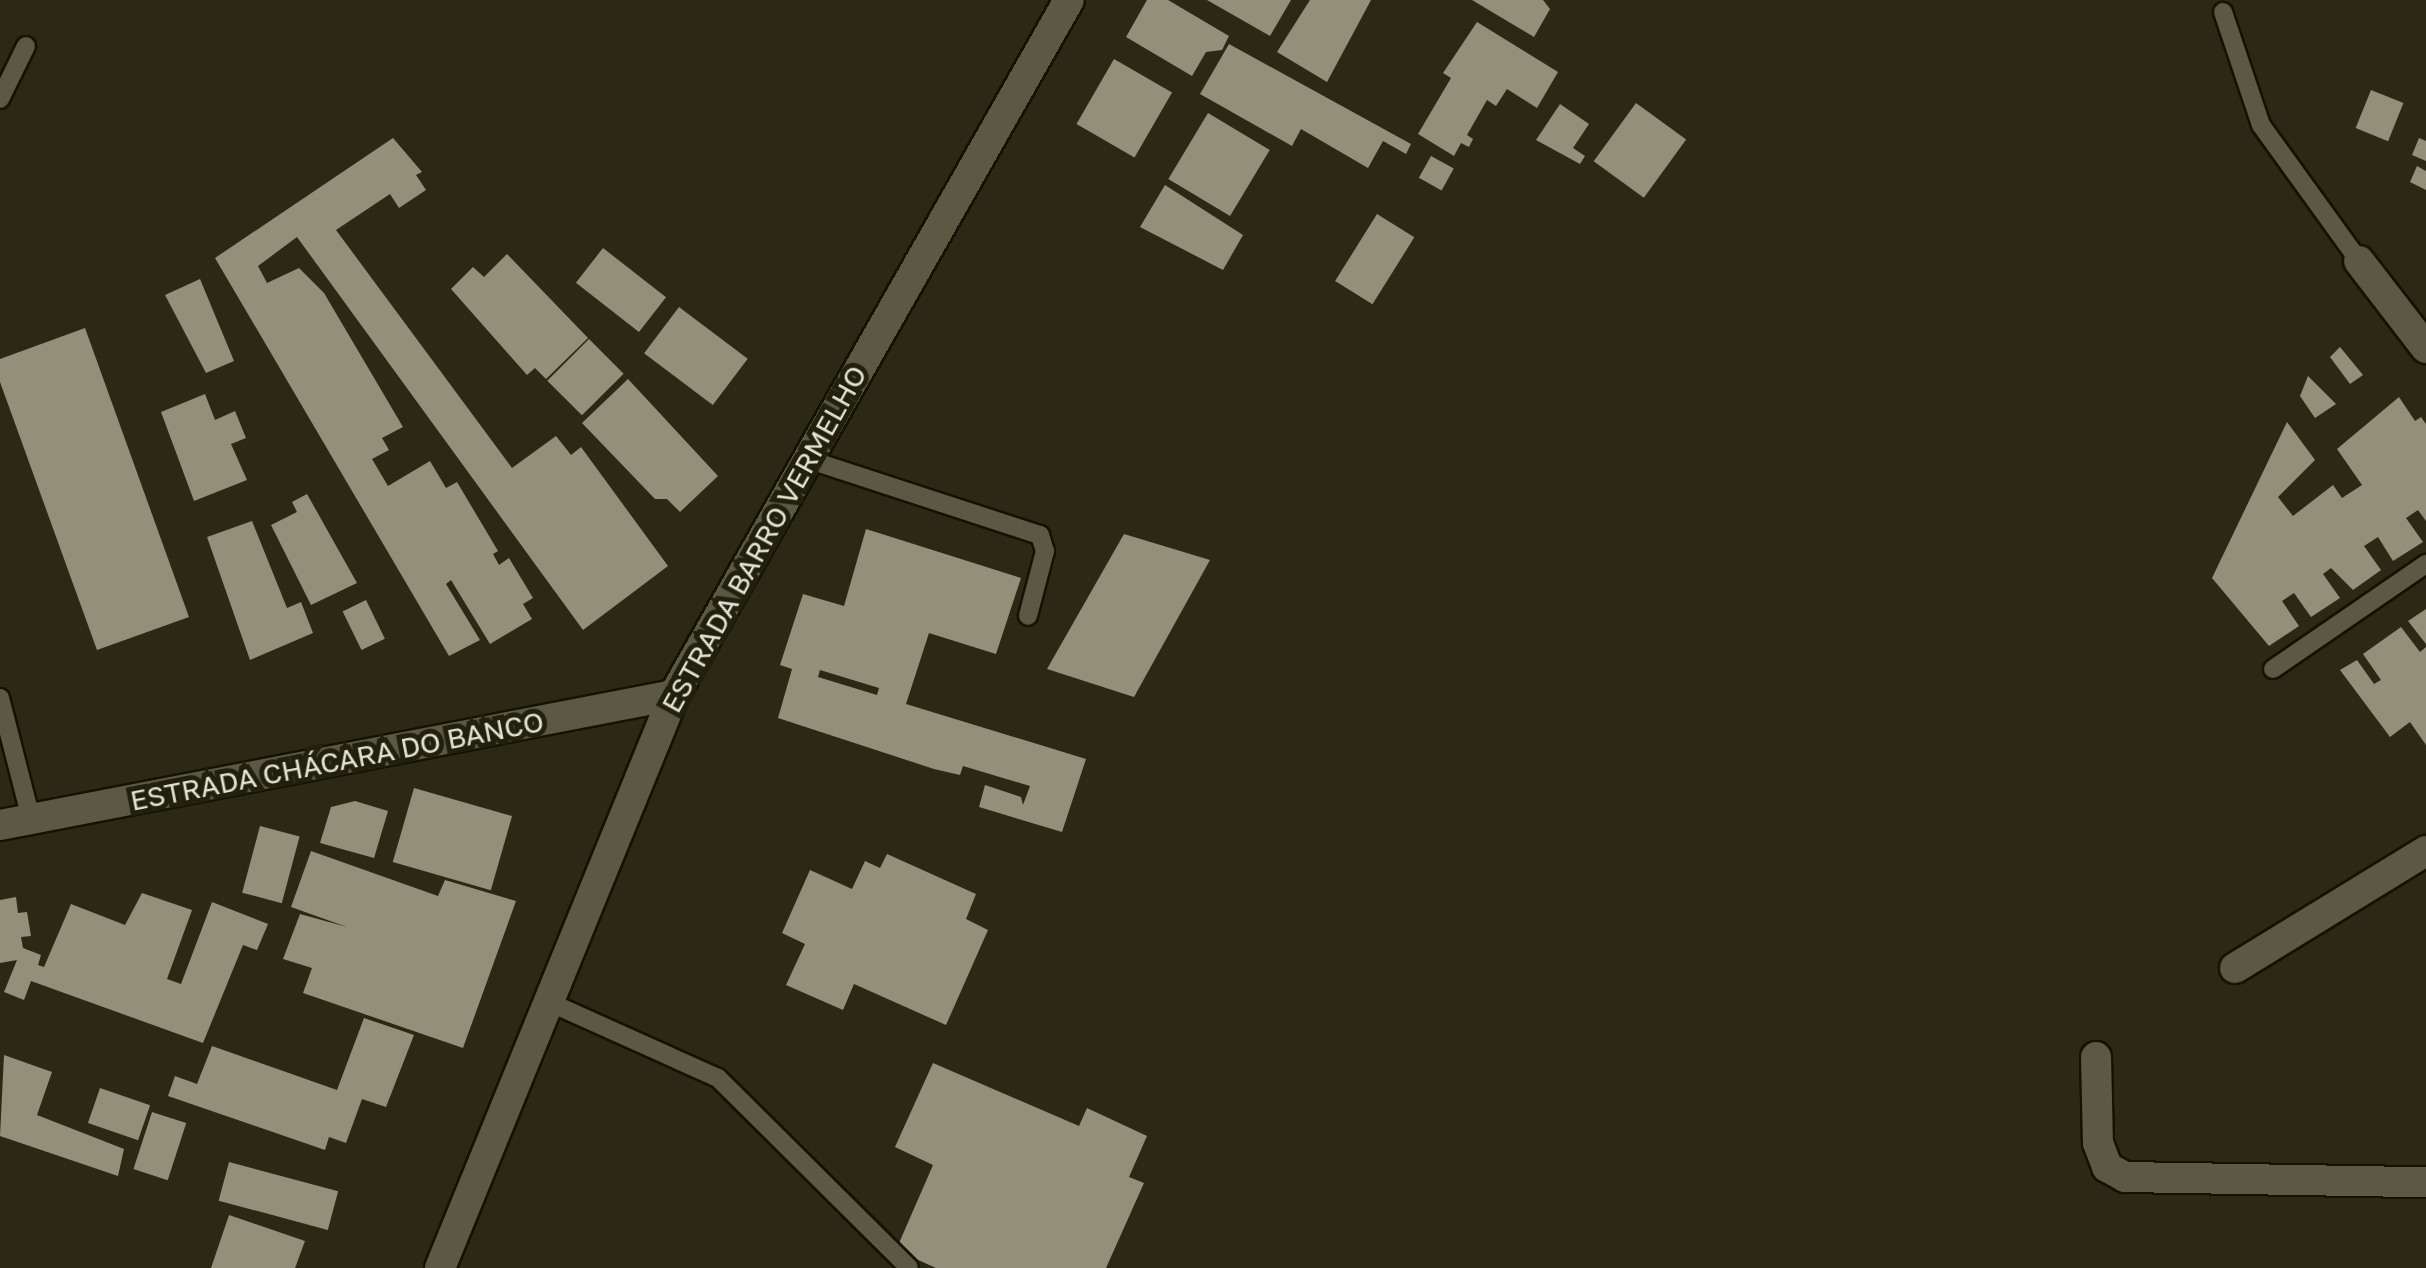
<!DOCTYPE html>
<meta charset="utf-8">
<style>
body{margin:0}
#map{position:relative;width:2426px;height:1268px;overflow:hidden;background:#2b2916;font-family:"Golos Text",sans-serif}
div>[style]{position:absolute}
.building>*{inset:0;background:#929079;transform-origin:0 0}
.roads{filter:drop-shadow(2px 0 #141202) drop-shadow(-2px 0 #141202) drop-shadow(0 2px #141202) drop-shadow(0 -2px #141202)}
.service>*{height:18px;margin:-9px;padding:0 9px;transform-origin:9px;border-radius:9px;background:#5b5944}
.minor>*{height:30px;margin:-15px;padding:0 15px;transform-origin:15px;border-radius:15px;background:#5b5944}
.tertiary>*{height:30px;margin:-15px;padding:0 15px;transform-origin:15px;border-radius:15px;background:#5b5944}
span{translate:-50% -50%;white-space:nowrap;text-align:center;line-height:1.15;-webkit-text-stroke:10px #21200c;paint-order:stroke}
.street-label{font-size:28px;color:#e3e2d6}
</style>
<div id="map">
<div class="building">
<div style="clip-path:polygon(1147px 0,1168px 0,1229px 36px,1222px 50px,1206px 52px,1192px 76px,1126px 37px)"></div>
<div style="clip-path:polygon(1207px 0,1291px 0,1270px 36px)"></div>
<div style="clip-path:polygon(1310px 0,1371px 0,1327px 82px,1277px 52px)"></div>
<div style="clip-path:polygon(1472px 0,1543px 0,1550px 9px,1534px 37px)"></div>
<div style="clip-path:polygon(1477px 22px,1558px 72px,1537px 108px,1507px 89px,1496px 106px,1487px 100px,1467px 135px,1473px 139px,1469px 147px,1461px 143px,1454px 156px,1418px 134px,1451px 78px,1443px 73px)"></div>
<div style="clip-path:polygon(1229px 44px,1411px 144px,1406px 154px,1383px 141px,1368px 168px,1301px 129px,1292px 146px,1200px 94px)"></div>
<div style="left:1114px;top:59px;width:67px;height:75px;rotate:30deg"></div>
<div style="left:2371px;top:90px;width:35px;height:41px;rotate:22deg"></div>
<div style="left:1636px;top:103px;width:62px;height:72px;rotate:36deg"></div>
<div style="clip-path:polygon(1560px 104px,1589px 124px,1573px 148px,1585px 156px,1580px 164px,1536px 140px)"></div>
<div style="left:1208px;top:113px;width:72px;height:77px;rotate:31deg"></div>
<div style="clip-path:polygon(393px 138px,422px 172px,416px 175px,426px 190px,399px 208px,390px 194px,336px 230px,512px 468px,556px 436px,571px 455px,581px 447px,668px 566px,583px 630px,297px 237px,258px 266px,267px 283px,299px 268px,324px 293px,403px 427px,382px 438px,389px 450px,372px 459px,388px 486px,430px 461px,446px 488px,457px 482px,498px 551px,493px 554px,499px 565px,509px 558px,533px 598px,523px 604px,532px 619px,490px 644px,451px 580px,446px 584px,480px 640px,449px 656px,215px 258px)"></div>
<div style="clip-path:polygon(2419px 138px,2426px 141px,2426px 161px,2412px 155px)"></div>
<div style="left:1431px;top:156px;width:26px;height:25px;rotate:29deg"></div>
<div style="clip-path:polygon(2417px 166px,2426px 171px,2426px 190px,2410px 182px)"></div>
<div style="clip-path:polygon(1165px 185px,1243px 235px,1223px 270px,1140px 227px)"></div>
<div style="left:1377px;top:214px;width:44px;height:79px;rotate:32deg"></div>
<div style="left:603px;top:248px;width:80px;height:44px;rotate:38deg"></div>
<div style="clip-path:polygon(507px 254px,588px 338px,546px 379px,535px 368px,527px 375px,451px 289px,473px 267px,484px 277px)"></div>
<div style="clip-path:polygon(200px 279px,234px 361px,206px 373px,165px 295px)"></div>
<div style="left:679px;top:307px;width:86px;height:58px;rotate:37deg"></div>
<div style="clip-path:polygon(85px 328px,189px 617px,97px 650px,0 382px,0 359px)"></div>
<div style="left:589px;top:339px;width:49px;height:59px;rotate:45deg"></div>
<div style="clip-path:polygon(2340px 347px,2363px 375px,2350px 384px,2330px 357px)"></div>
<div style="clip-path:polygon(2308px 376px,2336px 404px,2315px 418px,2300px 396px)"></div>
<div style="clip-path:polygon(628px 379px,718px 476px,680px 512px,667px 499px,655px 499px,582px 423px)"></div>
<div style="clip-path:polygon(205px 394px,215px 420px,235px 411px,246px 438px,231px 444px,247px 480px,194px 501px,161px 412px)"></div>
<div style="clip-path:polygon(2399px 397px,2415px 421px,2421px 417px,2426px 424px,2426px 521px,2418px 510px,2406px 518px,2423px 542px,2393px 561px,2378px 537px,2364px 546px,2381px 570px,2353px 590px,2331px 568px,2323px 574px,2340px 598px,2311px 617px,2294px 593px,2282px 601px,2299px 626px,2269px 646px,2212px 578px,2287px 422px,2315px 460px,2278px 497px,2293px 516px,2333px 485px,2342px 498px,2362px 485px,2337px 449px)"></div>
<div style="clip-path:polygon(307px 494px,357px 583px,311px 605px,271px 525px,297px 512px,292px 502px)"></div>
<div style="clip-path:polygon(252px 521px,287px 608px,301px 602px,313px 633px,250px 660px,207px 537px)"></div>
<div style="clip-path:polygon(evenodd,866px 529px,1021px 578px,996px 654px,929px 633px,906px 704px,1086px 759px,1062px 832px,979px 807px,985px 785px,1021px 797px,1023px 805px,1030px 786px,963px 766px,960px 775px,934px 769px,778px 718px,792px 669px,780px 665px,803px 594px,844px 606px,866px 529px,820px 670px,879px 688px,877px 695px,818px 677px,820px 670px)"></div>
<div style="clip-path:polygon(1124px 534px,1210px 560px,1134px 697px,1047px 669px)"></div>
<div style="left:366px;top:600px;width:43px;height:26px;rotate:64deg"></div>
<div style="clip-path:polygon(2426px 609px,2426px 644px,2408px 621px)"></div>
<div style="clip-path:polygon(2401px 627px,2420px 652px,2426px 647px,2426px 745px,2410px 722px,2390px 737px,2340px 670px,2357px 660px,2374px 684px,2381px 680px,2363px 654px)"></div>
<div style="left:414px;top:788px;width:102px;height:77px;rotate:16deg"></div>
<div style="clip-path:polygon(355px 801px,388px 811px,374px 858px,320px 843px,331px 807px)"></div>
<div style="left:260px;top:826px;width:41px;height:69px;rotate:15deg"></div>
<div style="clip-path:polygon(311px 851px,438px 896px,445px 880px,516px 901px,463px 1048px,303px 993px,312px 968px,283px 959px,300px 914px,347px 927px,291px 907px)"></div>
<div style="clip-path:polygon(887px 854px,976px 894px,966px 919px,988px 930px,946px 1025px,854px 984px,843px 1010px,786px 985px,805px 944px,782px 933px,810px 870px,852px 889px,865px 861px,880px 868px)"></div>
<div style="clip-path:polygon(142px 893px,192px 910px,167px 979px,181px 984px,212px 902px,268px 924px,257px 950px,243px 945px,203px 1043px,31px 981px,24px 1000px,4px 992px,17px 960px,0 963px,0 900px,16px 897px,18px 913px,27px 912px,31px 936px,21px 937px,23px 948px,41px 955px,38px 965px,44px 967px,71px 904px,125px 925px)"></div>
<div style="clip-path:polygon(364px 1018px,414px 1035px,386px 1107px,362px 1099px,346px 1143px,329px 1137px,325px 1150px,168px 1096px,175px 1076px,197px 1084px,212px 1046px,337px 1090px)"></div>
<div style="clip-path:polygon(4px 1055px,52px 1072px,37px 1115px,124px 1149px,118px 1176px,0 1136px)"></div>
<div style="clip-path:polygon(933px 1063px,1079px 1126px,1087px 1108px,1147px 1136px,1129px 1177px,1144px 1183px,1106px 1268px,936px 1268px,896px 1250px,933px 1165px,895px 1147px)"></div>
<div style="left:100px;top:1088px;width:53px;height:37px;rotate:19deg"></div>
<div style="left:152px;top:1112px;width:36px;height:60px;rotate:18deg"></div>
<div style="left:229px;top:1162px;width:113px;height:40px;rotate:15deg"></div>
<div style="clip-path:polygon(229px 1215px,305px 1241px,295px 1268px,211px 1268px)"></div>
</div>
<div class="roads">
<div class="service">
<div style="left:2223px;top:12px;width:119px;rotate:71.4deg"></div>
<div style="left:2261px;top:125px;width:168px;rotate:54.2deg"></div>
<div style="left:0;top:99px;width:59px;rotate:-63.9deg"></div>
<div style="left:807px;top:459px;width:245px;rotate:18.1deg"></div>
<div style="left:1040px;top:535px;width:17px;rotate:73deg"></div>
<div style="left:1045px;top:551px;width:67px;rotate:104.7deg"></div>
<div style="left:2273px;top:669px;width:186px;rotate:-34.5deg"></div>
<div style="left:0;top:698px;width:125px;rotate:75.6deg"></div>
<div style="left:551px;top:1003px;width:183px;rotate:24.2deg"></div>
<div style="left:718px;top:1078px;width:269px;rotate:44.8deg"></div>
</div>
<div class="minor">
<div style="left:2359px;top:261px;width:110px;rotate:52.4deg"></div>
<div style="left:2235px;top:968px;width:224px;rotate:-31.5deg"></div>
<div style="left:2096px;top:1057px;width:86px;rotate:88.7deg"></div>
<div style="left:2098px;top:1143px;width:26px;rotate:69deg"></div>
<div style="left:2107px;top:1167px;width:21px;rotate:29deg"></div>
<div style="left:2125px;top:1177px;width:301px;rotate:1deg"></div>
</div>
<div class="tertiary">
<div style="left:0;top:825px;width:686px;rotate:-10.92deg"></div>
<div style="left:440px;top:1268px;width:619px;rotate:-67.79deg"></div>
<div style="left:674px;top:695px;width:799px;rotate:-60.39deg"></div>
</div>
</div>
<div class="street-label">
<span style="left:764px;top:539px;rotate:-61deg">ESTRADA BARRO VERMELHO</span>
<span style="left:337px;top:761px;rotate:-11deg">ESTRADA CHÁCARA DO BANCO</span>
</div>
</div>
